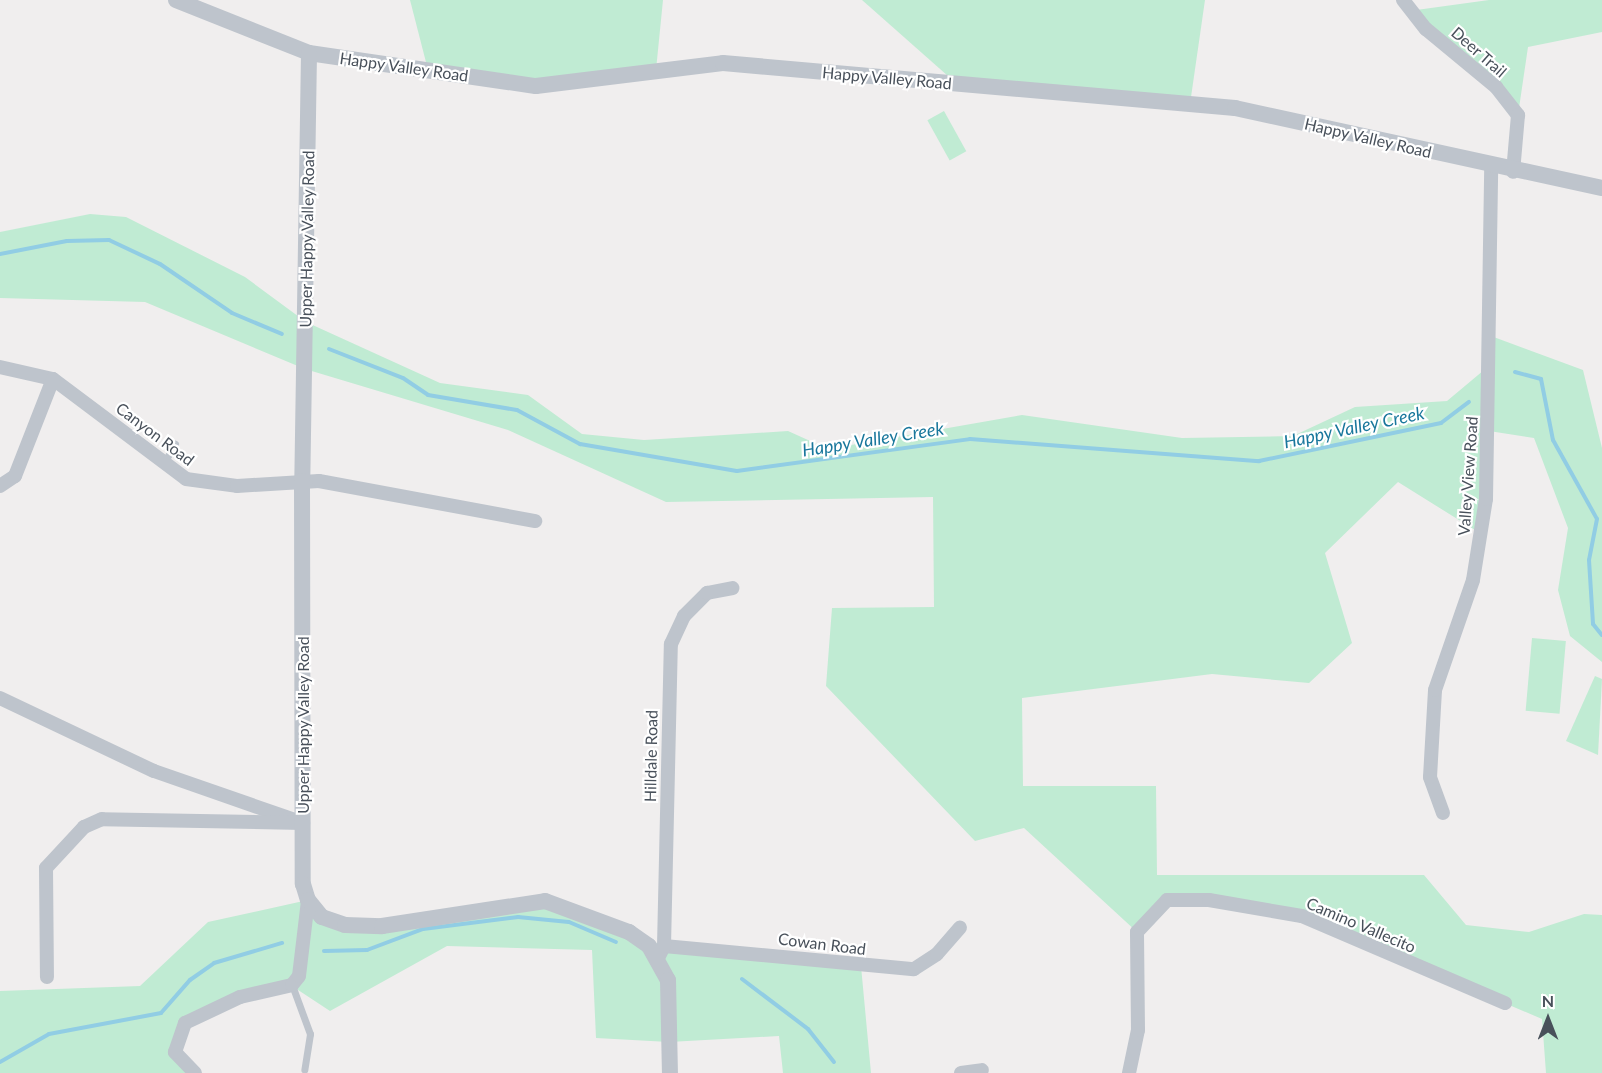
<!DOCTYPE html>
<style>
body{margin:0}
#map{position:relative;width:1602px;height:1073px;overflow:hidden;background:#f0eeee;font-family:Lato,sans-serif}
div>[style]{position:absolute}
.green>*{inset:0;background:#c0ebd3;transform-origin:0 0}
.stream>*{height:4px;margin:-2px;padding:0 2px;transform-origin:2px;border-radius:2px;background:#91cde4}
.service>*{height:7px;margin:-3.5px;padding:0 3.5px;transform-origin:3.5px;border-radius:3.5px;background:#bec4cc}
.minor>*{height:14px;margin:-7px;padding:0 7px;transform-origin:7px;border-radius:7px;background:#bec4cc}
.tertiary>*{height:16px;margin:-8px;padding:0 8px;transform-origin:8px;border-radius:8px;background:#bec4cc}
span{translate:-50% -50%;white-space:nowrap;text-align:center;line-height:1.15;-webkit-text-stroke:4.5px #fff;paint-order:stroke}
.street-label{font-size:16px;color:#48505a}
.water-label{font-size:18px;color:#19779c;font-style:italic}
.north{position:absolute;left:1518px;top:989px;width:60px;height:60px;-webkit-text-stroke:4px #fff;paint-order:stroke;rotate:0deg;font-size:16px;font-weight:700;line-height:24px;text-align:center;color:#48505a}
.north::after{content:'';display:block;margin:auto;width:21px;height:27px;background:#48505a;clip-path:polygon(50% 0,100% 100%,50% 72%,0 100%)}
</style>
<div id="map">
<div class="green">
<div style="clip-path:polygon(410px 0,663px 0,656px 70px,568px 84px,428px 70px)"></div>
<div style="clip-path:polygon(862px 0,1205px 0,1190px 104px,957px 84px)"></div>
<div style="clip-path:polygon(1489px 0,1602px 0,1602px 32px,1528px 47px,1518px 115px,1409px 11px)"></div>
<div style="left:944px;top:111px;width:46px;height:19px;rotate:61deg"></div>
<div style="clip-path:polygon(90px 214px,126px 217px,245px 277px,306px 322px,440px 383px,528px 395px,582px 434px,644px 440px,788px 431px,828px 449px,1022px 415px,1182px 438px,1293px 436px,1355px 407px,1447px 401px,1490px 365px,1491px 336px,1583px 370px,1602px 448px,1602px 662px,1570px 636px,1558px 590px,1568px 528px,1534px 438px,1489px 431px,1483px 535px,1398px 482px,1325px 553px,1352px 643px,1309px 683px,1212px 674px,1022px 698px,1023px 786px,1156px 786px,1157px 875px,1424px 875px,1466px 925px,1529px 932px,1584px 914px,1602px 915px,1602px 1073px,1546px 1073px,1542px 1019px,1302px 916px,1176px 899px,1137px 932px,1024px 828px,975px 841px,826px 686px,832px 608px,934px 607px,933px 497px,666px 502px,508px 430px,305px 369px,145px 302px,0 298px,0 232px)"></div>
<div style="left:1532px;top:638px;width:34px;height:73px;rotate:5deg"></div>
<div style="clip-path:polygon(1595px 676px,1602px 679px,1598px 755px,1566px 741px)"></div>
<div style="clip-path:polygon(308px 900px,345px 925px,545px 901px,664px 946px,861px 966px,871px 1073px,783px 1073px,779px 1036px,669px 1042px,596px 1038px,592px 950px,447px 946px,330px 1011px,292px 986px,200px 1013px,178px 1043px,189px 1073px,0 1073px,0 991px,140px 986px,208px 922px)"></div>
</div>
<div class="stream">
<div style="left:0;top:254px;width:68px;rotate:-11deg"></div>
<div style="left:67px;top:241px;width:42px;rotate:-1.4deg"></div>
<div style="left:109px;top:240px;width:56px;rotate:25.2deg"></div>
<div style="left:160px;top:264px;width:87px;rotate:34.2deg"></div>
<div style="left:232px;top:313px;width:54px;rotate:22.8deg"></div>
<div style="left:329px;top:349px;width:79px;rotate:21.4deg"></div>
<div style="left:403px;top:378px;width:30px;rotate:34deg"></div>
<div style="left:428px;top:395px;width:90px;rotate:9.6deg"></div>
<div style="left:517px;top:410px;width:72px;rotate:28.4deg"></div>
<div style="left:580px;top:444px;width:159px;rotate:9.8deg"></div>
<div style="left:737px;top:471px;width:235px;rotate:-7.8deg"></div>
<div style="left:970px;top:439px;width:290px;rotate:4.4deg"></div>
<div style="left:1259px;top:461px;width:186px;rotate:-11.8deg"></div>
<div style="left:1441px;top:423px;width:35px;rotate:-37deg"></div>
<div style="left:1515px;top:372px;width:27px;rotate:15deg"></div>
<div style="left:1541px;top:379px;width:62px;rotate:78.9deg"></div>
<div style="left:1553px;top:440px;width:90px;rotate:60.9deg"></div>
<div style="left:1597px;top:519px;width:42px;rotate:101deg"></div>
<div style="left:1589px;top:560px;width:64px;rotate:86.4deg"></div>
<div style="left:1593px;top:624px;width:14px;rotate:51deg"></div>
<div style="left:324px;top:951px;width:43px;rotate:-1.3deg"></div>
<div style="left:367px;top:950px;width:60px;rotate:-20.6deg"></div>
<div style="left:423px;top:929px;width:96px;rotate:-7.2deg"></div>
<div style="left:518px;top:917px;width:51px;rotate:5.6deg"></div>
<div style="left:569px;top:922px;width:51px;rotate:23.1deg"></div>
<div style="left:742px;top:979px;width:83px;rotate:37.1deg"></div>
<div style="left:808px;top:1029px;width:42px;rotate:51.8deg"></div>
<div style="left:0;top:1062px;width:56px;rotate:-29.7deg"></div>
<div style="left:49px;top:1034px;width:114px;rotate:-10.6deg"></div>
<div style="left:161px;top:1013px;width:44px;rotate:-48.7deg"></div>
<div style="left:190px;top:980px;width:29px;rotate:-35deg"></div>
<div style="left:214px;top:963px;width:71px;rotate:-16.4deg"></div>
</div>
<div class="service">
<div style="left:165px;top:461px;width:20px;rotate:-60deg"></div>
<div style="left:292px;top:985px;width:52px;rotate:69.8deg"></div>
<div style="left:310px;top:1034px;width:36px;rotate:99deg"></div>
</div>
<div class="minor">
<div style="left:1403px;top:0;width:37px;rotate:52deg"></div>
<div style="left:1426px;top:29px;width:91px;rotate:39.6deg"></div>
<div style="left:1496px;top:87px;width:36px;rotate:52deg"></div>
<div style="left:1518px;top:115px;width:57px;rotate:95deg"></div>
<div style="left:0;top:367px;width:54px;rotate:12.8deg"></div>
<div style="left:53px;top:379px;width:166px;rotate:36.9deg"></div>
<div style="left:186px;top:479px;width:51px;rotate:7.8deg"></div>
<div style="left:237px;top:486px;width:82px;rotate:-3.5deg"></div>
<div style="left:319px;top:481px;width:220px;rotate:10.5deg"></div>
<div style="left:0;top:486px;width:18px;rotate:-34deg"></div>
<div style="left:15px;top:476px;width:104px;rotate:-68.6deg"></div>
<div style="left:0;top:698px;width:170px;rotate:25.4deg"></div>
<div style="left:154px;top:771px;width:158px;rotate:19.2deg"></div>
<div style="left:303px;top:823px;width:201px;rotate:-178.9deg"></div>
<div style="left:102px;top:819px;width:20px;rotate:156deg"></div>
<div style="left:84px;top:827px;width:56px;rotate:132.8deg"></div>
<div style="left:46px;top:868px;width:109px;rotate:89.5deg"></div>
<div style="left:1443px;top:813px;width:38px;rotate:-110deg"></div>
<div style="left:1430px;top:777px;width:87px;rotate:-86.7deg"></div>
<div style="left:1435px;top:690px;width:116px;rotate:-70.9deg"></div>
<div style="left:1473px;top:580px;width:82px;rotate:-80.9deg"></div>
<div style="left:1486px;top:499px;width:332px;rotate:-89.1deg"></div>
<div style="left:664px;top:946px;width:251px;rotate:5.3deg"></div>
<div style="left:914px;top:969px;width:27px;rotate:-33deg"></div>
<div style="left:937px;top:954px;width:35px;rotate:-49deg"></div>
<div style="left:658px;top:958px;width:13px;rotate:-63deg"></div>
<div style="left:664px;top:946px;width:302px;rotate:-88.7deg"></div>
<div style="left:671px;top:644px;width:31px;rotate:-65deg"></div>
<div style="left:684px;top:616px;width:33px;rotate:-45deg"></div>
<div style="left:707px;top:593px;width:26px;rotate:-11deg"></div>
<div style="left:195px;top:1073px;width:29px;rotate:-134deg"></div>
<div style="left:175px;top:1052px;width:31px;rotate:-71deg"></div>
<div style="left:185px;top:1023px;width:61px;rotate:-25.3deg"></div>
<div style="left:240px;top:997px;width:53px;rotate:-13deg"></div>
<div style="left:292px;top:985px;width:11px;rotate:-52deg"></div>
<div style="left:299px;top:976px;width:77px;rotate:-83.2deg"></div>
<div style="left:961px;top:1073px;width:21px;rotate:-8deg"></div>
<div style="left:1129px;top:1073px;width:44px;rotate:-78.2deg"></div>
<div style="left:1138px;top:1030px;width:98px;rotate:-90.6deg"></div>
<div style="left:1137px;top:932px;width:44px;rotate:-46.8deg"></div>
<div style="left:1167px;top:900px;width:42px"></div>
<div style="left:1209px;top:900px;width:94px;rotate:9.8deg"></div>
<div style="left:1302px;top:916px;width:221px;rotate:23.2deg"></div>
</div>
<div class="tertiary">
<div style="left:176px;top:0;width:143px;rotate:21.7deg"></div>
<div style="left:309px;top:53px;width:229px;rotate:8.3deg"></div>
<div style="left:536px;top:86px;width:188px;rotate:-7deg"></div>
<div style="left:723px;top:63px;width:514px;rotate:5.02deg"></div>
<div style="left:1235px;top:108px;width:376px;rotate:12.3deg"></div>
<div style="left:309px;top:53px;width:428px;rotate:90.9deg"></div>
<div style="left:302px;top:481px;width:403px;rotate:89.9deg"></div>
<div style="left:303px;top:884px;width:17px;rotate:73deg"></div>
<div style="left:308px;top:900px;width:22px;rotate:51deg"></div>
<div style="left:322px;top:917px;width:24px;rotate:19deg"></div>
<div style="left:345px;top:925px;width:37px;rotate:2deg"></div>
<div style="left:382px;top:926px;width:165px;rotate:-8.7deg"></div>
<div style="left:545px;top:901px;width:90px;rotate:20.3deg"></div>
<div style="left:629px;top:932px;width:24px;rotate:35deg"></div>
<div style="left:649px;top:946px;width:39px;rotate:61deg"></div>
<div style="left:668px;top:980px;width:93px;rotate:88.8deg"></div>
</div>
<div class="street-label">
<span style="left:1479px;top:52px;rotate:41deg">Deer Trail</span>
<span style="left:404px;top:67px;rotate:8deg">Happy Valley Road</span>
<span style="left:887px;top:78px;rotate:5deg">Happy Valley Road</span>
<span style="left:1368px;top:138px;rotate:13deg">Happy Valley Road</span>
<span style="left:307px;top:239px;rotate:-89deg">Upper Happy Valley Road</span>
<span style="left:155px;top:434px;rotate:37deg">Canyon Road</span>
<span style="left:1468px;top:476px;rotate:-86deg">Valley View Road</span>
<span style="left:303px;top:725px;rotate:-90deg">Upper Happy Valley Road</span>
<span style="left:651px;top:756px;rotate:-89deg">Hilldale Road</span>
<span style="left:1361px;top:925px;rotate:23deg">Camino Vallecito</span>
<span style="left:822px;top:944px;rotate:7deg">Cowan Road</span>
</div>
<div class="water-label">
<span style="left:1354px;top:427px;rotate:-12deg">Happy Valley Creek</span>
<span style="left:873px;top:439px;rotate:-9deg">Happy Valley Creek</span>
</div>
<div class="north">N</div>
</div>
